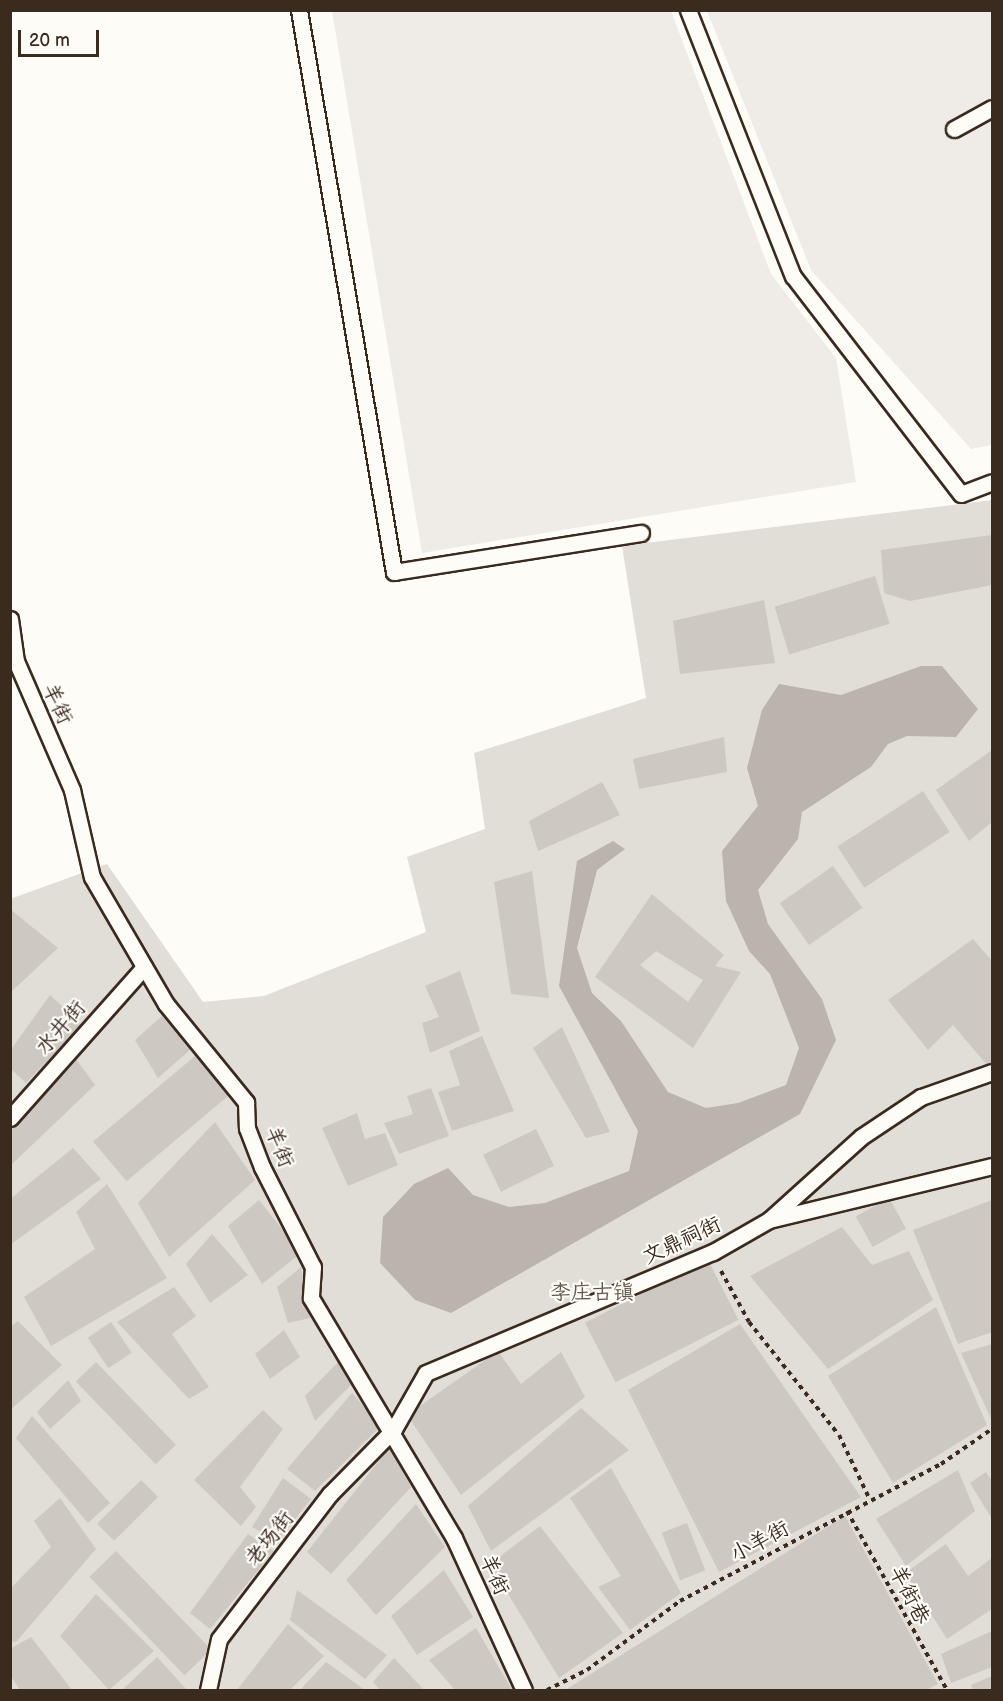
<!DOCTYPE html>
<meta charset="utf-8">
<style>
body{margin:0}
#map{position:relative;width:1003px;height:1701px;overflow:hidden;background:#fdfcf7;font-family:"Balsamiq Sans","LXGW WenKai TC",sans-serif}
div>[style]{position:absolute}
.built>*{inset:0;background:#efece7}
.green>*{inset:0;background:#e1ded7}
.water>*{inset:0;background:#bbb4ad}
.building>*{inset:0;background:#cdc8c2;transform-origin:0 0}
.path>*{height:4px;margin-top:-2px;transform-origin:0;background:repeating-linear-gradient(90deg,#3b2a1e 0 4.5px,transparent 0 9px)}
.roads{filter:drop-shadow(2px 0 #3b2a1e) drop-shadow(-2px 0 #3b2a1e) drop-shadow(0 2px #3b2a1e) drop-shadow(0 -2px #3b2a1e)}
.lane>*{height:15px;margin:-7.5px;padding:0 7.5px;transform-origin:7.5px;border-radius:7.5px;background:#fdfcf7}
span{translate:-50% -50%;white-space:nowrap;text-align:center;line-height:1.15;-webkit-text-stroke:4.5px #fdfcf7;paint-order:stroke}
.street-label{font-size:21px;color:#3b2a1e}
.park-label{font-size:21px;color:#64574c}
.frame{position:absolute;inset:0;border:12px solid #3b2a1e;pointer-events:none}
.scale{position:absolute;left:18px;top:30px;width:81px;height:27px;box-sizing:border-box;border:3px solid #3b2a1e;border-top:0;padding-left:8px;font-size:18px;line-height:21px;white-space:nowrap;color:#3b2a1e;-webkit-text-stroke:4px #fdfcf7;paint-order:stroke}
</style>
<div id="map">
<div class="built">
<div style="clip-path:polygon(332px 11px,671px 11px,771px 274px,836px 358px,856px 482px,422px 553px)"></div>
<div style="clip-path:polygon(707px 11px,992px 11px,992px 445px,971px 449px,811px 270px)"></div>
</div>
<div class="green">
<div style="clip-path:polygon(992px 500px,992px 1690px,11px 1690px,10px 899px,107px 864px,203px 1002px,264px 996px,426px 932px,407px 857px,485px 829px,474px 753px,646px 698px,622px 546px)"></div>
</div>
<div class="water">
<div style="clip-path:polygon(921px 666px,942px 666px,978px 709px,956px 737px,907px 736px,888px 744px,871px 767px,802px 812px,798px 839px,758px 890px,768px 924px,822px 999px,836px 1040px,800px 1114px,451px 1313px,415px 1300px,380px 1263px,383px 1217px,414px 1184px,448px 1168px,473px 1195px,509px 1207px,545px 1203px,629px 1171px,638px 1131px,559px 986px,577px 861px,613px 841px,625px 849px,597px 870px,577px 948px,592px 993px,621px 1021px,668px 1092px,706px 1108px,738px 1103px,786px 1085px,799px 1048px,770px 974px,749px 951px,726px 901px,722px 851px,758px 806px,747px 768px,762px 710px,779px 684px,841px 695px)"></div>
</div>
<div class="building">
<div style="clip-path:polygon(992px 535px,992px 585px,910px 601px,884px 593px,881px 550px)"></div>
<div style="left:875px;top:576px;width:50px;height:105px;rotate:73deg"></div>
<div style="clip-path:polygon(764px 600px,775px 663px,680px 674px,673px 621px)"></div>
<div style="clip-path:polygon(724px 737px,727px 772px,639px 789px,633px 759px)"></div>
<div style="clip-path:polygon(992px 750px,992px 822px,969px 841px,936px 790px)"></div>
<div style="clip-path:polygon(602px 782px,620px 815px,538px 851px,529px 821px)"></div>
<div style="left:923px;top:791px;width:49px;height:102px;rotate:57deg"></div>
<div style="left:833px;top:866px;width:51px;height:65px;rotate:55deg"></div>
<div style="clip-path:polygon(532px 871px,549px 998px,511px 994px,494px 882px)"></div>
<div style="clip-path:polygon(evenodd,652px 894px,724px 955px,715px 966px,741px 972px,693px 1048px,595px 977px,652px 894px,656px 951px,703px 980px,688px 1002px,640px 965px,656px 951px)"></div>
<div style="clip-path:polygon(10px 909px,58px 948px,10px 993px)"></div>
<div style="clip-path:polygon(973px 939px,992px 961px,992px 1060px,987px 1065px,953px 1025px,928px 1050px,888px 1000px)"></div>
<div style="clip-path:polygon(460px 971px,480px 1031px,430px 1053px,422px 1023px,439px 1017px,425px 986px)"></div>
<div style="clip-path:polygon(50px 995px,82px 1025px,26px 1083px,10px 1068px,10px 1051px)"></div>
<div style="clip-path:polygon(162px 1016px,191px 1049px,158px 1078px,135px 1040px)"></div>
<div style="clip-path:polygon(562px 1027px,610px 1132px,586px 1138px,533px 1048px)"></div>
<div style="clip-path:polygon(482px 1036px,514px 1111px,452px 1131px,438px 1092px,460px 1085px,449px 1051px)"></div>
<div style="clip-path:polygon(73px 1055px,95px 1085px,10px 1166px,10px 1131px)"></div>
<div style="left:195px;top:1056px;width:52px;height:133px;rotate:50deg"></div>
<div style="clip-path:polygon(431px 1088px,449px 1136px,399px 1154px,384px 1123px,413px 1114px,407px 1096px)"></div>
<div style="clip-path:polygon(357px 1113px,365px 1139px,385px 1133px,398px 1165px,348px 1186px,322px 1128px)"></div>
<div style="clip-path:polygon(215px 1122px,255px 1180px,169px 1257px,138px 1203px)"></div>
<div style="left:536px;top:1129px;width:41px;height:59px;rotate:64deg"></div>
<div style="clip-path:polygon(73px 1148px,101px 1179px,10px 1245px,10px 1199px)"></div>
<div style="clip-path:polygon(107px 1184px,167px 1278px,51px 1346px,24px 1297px,95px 1249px,76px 1212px)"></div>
<div style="left:889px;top:1198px;width:35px;height:38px;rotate:61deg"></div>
<div style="clip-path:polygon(259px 1200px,301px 1253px,262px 1284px,228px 1226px)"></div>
<div style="clip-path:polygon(992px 1200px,992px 1332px,958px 1344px,913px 1230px)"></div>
<div style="clip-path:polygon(842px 1227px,872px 1265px,909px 1251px,933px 1300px,828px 1369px,750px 1276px)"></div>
<div style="clip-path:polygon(212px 1234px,248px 1275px,210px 1303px,186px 1264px)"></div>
<div style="left:708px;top:1260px;width:67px;height:138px;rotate:63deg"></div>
<div style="clip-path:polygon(301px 1267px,310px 1318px,288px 1323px,277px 1287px)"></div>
<div style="clip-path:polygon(174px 1287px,196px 1316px,172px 1334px,209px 1387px,189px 1399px,117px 1322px)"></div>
<div style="clip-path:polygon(936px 1307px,987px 1425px,893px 1483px,828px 1376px)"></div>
<div style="clip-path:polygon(18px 1321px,62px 1365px,10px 1410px,10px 1327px)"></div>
<div style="left:111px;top:1322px;width:37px;height:28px;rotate:56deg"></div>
<div style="clip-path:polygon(740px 1324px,861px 1497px,719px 1572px,628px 1390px)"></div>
<div style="clip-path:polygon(284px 1330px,300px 1357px,270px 1379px,255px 1354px)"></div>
<div style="clip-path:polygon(992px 1344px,992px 1421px,961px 1353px)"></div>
<div style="clip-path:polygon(498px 1351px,521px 1384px,561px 1352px,585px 1397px,461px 1495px,407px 1415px)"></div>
<div style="clip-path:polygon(339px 1361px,352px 1384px,315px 1421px,305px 1396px)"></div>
<div style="left:96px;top:1362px;width:115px;height:28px;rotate:46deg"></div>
<div style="clip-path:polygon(68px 1380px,81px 1401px,50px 1429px,37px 1412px)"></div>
<div style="clip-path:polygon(352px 1393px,381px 1426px,315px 1491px,287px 1469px)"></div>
<div style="clip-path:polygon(581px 1408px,629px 1450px,491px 1551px,468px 1506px)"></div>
<div style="clip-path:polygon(263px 1410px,283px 1429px,240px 1487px,256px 1507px,241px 1526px,194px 1480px)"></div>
<div style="clip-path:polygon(32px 1416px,110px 1503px,88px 1523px,16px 1438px)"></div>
<div style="clip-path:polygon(389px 1448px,411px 1487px,331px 1574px,307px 1552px)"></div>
<div style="clip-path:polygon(611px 1468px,681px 1593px,630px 1630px,598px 1587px,621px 1576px,570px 1498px)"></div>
<div style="clip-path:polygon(958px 1470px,975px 1511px,906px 1566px,876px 1519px)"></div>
<div style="clip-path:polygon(986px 1472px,992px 1481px,992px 1519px,970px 1483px)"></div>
<div style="clip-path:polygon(283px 1478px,311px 1499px,278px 1541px,252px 1527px)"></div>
<div style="left:141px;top:1480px;width:24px;height:62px;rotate:45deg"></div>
<div style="clip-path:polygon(60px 1498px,96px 1549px,16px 1642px,10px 1641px,10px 1589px,51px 1547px,34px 1521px)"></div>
<div style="clip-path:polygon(416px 1504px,445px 1547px,376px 1615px,346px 1580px)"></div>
<div style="clip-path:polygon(845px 1516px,938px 1684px,926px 1690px,565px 1690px)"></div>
<div style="left:687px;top:1523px;width:51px;height:27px;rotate:69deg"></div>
<div style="clip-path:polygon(540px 1526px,623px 1633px,559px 1678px,490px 1564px)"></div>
<div style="clip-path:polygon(248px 1534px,274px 1551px,210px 1629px,190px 1613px)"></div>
<div style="clip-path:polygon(946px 1544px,968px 1576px,992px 1558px,992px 1609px,947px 1639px,905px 1573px)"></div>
<div style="left:116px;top:1551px;width:137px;height:37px;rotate:46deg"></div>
<div style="clip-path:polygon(444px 1570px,473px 1617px,417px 1655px,391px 1616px)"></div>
<div style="clip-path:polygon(297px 1590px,387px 1655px,365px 1679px,290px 1620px)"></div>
<div style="clip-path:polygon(96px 1594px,154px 1651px,109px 1690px,60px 1636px)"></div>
<div style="clip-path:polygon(288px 1624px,324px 1656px,290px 1690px,237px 1690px)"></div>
<div style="clip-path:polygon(476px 1628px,512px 1690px,455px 1690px,429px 1660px)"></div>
<div style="clip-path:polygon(992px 1631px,992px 1667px,951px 1683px,941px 1654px)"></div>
<div style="clip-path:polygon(31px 1637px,72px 1690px,20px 1690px,10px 1675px,10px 1649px)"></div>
<div style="clip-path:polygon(157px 1657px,187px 1690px,122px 1690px)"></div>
<div style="clip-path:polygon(394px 1658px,424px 1690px,380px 1690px,373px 1682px)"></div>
<div style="clip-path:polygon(326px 1662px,365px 1690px,300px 1690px)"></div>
<div style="clip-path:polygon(992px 1676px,992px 1690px,973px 1690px,971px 1685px)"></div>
</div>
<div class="path">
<div style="left:721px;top:1271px;width:58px;rotate:61.2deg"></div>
<div style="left:749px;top:1322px;width:144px;rotate:51.5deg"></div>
<div style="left:839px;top:1435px;width:70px;rotate:64.5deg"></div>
<div style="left:847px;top:1511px;width:205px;rotate:60.8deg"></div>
<div style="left:547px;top:1690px;width:45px;rotate:-26.6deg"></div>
<div style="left:587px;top:1670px;width:116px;rotate:-36.6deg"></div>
<div style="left:680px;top:1601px;width:295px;rotate:-27.7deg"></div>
<div style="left:941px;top:1464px;width:62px;rotate:-34.5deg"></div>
</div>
<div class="roads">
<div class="lane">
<div style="left:299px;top:10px;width:570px;rotate:80.41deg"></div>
<div style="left:394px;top:572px;width:250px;rotate:-9deg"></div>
<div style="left:688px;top:10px;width:286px;rotate:68.5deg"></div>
<div style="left:793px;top:276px;width:275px;rotate:52.4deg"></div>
<div style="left:961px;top:494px;width:33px;rotate:-21deg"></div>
<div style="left:954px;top:129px;width:43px;rotate:-28.9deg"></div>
<div style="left:10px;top:619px;width:42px;rotate:81.9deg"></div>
<div style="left:16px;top:661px;width:141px;rotate:66.5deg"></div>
<div style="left:72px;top:790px;width:89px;rotate:77.1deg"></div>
<div style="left:92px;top:877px;width:147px;rotate:59.8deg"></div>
<div style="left:166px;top:1004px;width:127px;rotate:50.8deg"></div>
<div style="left:246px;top:1102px;width:26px;rotate:88deg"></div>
<div style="left:247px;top:1128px;width:42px;rotate:69deg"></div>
<div style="left:262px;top:1167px;width:112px;rotate:63deg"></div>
<div style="left:313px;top:1267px;width:31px;rotate:94deg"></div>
<div style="left:311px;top:1298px;width:279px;rotate:59.2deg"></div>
<div style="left:454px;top:1538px;width:167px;rotate:65.3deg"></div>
<div style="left:10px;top:1118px;width:202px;rotate:-48.4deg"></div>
<div style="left:770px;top:1219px;width:122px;rotate:-42deg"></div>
<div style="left:861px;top:1137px;width:72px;rotate:-33.7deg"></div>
<div style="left:921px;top:1097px;width:75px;rotate:-19.4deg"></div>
<div style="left:208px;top:1690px;width:52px;rotate:-77.8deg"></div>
<div style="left:219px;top:1639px;width:183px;rotate:-52.6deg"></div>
<div style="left:330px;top:1494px;width:91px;rotate:-45.4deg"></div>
<div style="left:394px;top:1429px;width:64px;rotate:-60.3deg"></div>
<div style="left:426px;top:1373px;width:311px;rotate:-22.9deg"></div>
<div style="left:713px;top:1252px;width:64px;rotate:-29.7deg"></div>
<div style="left:769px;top:1220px;width:229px;rotate:-13.6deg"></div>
</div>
</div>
<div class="street-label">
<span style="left:57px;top:704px;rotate:65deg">羊街</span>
<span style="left:61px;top:1028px;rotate:-49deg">水井街</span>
<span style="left:279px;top:1147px;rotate:68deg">羊街</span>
<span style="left:682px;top:1241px;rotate:-25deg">文鼎祠街</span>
<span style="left:270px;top:1539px;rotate:-52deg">老场街</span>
<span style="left:760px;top:1542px;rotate:-28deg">小羊街</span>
<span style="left:494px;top:1575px;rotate:66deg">羊街</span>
<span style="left:909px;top:1595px;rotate:63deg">羊街巷</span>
</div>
<div class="park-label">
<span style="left:592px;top:1293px">李庄古镇</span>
</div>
<div class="frame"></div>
<div class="scale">20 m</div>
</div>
